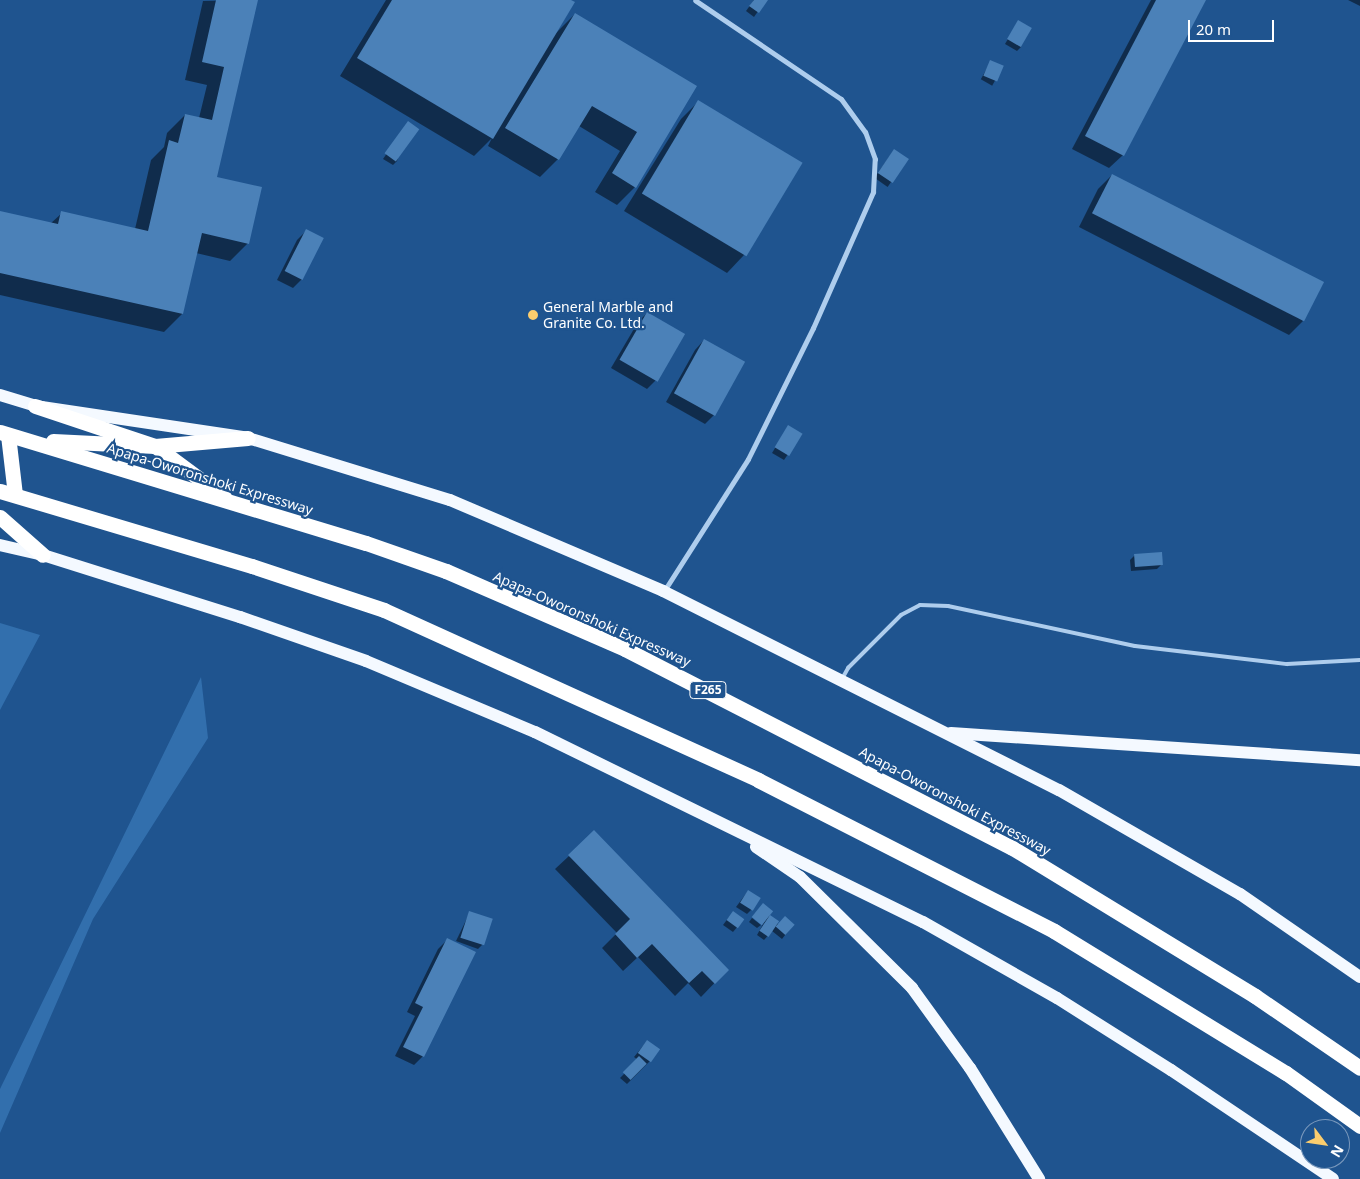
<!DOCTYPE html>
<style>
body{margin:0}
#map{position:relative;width:1360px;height:1179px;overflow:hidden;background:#1f548f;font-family:"Noto Sans",sans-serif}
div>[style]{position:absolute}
.green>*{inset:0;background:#326fad}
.shadow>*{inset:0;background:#0007;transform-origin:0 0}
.building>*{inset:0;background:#4b81b8;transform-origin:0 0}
.lane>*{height:4px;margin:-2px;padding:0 2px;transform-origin:2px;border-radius:2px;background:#aecded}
.street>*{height:5px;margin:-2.5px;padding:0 2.5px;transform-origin:2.5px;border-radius:2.5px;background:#aecded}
.primary>*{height:12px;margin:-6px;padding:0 6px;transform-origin:6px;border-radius:6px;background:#f4f9ff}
.highway>*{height:15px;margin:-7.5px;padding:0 7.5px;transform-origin:7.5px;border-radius:7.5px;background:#fff}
.dots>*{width:14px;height:14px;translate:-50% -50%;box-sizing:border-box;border:2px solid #1f548f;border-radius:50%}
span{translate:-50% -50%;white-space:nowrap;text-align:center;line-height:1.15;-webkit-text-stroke:4.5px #1f548f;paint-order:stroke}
.shield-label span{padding:1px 4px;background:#1f548f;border:1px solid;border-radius:4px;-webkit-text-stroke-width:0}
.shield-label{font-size:12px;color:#fff;font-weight:700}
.poi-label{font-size:14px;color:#fff}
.left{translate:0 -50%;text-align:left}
.street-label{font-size:14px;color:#fff}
.north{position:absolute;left:1300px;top:1119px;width:50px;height:50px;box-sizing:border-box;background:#1f548f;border:1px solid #7998bc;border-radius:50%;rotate:121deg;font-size:14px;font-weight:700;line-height:20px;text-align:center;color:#fff}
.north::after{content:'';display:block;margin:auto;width:18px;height:22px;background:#fbcd6e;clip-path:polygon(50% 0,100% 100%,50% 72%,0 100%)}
.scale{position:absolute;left:1188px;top:20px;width:86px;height:22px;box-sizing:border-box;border:2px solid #fff;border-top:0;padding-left:6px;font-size:15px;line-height:18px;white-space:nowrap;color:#fff;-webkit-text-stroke:4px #1f548f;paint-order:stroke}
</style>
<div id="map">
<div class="green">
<div style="clip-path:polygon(0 623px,40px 635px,0 710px)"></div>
<div style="clip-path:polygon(201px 677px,208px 738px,93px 919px,0 1133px,0 1089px)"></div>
</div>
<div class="shadow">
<div style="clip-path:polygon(256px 0,216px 178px,248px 243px,230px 261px,196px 253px,182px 314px,164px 332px,0 295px,0 213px,50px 224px,62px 213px,135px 229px,151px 160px,164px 147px,167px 133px,185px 115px,199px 118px,207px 85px,185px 80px,203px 1px)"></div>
<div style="clip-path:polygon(386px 0,569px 0,555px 34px,575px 14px,695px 87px,635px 187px,617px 205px,595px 192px,620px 151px,579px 126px,558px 159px,540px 177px,488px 146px,492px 138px,474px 156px,340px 76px)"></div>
<div style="clip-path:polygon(754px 0,766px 0,754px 17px,746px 11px)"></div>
<div style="clip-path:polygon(1151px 0,1204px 0,1123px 155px,1109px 168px,1072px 149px)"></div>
<div style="clip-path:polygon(1348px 0,1360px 0,1360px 6px)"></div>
<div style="clip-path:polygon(1018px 22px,1021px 47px,1017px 51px,1005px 44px)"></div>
<div style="left:991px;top:61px;width:13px;height:21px;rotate:29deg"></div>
<div style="clip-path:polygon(698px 102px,744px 255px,727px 273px,624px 211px,681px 119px)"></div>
<div style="clip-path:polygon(408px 123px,397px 161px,393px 165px,383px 159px)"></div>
<div style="left:894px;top:150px;width:16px;height:34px;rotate:35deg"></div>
<div style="clip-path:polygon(1112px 175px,1303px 321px,1289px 335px,1079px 227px,1098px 189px)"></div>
<div style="clip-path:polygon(306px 231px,302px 279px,293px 288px,277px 280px,297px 240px)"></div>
<div style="clip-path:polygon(647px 313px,656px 380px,647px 389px,611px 368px,638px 322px)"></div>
<div style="clip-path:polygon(704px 340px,714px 415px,705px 424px,666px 402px,695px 350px)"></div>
<div style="clip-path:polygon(788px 427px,802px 434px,784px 460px,772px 453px)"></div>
<div style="clip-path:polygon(1135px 555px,1162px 564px,1157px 569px,1131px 571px,1130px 560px)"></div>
<div style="clip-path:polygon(569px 856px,727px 970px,701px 997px,688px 983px,675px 996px,638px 957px,623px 971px,602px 948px,617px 933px,555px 869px)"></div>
<div style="clip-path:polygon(748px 891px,751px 910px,747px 914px,736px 907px)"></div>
<div style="clip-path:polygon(470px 912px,482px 945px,478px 949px,456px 941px)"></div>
<div style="clip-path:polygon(768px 915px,778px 924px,793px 925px,782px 939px,772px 931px,764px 940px,757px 935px)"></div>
<div style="clip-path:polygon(729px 917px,743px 920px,733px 932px,723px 925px)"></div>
<div style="clip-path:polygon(752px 918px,761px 925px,757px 928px,749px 922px)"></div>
<div style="clip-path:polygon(447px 940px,423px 1056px,414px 1065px,395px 1056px,415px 1016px,407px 1012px,438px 949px)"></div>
<div style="clip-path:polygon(647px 1041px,650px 1061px,627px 1084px,620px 1078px,638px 1060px,634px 1057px)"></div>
</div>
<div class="building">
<div style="clip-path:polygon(216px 0,258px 0,217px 177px,262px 187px,249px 244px,202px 233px,183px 314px,0 273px,0 211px,58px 224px,61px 211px,148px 231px,169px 140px,178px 143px,185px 114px,212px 120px,224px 67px,202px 62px)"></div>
<div style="clip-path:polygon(392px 0,571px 0,575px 2px,493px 139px,357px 58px)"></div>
<div style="clip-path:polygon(754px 0,768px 0,759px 13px,749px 6px)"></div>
<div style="clip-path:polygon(1156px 0,1206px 0,1124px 156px,1085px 136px)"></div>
<div style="clip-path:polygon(575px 13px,697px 86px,636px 188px,612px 173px,637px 132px,592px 106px,559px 160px,505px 128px)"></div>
<div style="left:1018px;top:20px;width:16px;height:22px;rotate:30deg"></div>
<div style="left:990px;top:60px;width:15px;height:17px;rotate:23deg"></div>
<div style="left:698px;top:100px;width:122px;height:109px;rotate:31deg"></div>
<div style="left:408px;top:121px;width:14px;height:40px;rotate:36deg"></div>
<div style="left:894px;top:149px;width:18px;height:29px;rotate:34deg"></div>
<div style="left:1112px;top:174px;width:238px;height:44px;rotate:27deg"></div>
<div style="left:306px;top:229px;width:20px;height:47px;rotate:27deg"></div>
<div style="left:647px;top:312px;width:44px;height:55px;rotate:30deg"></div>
<div style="left:704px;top:339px;width:47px;height:62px;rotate:29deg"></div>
<div style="left:788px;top:425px;width:17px;height:26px;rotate:31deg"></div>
<div style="left:1162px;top:552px;width:13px;height:28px;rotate:86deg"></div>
<div style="clip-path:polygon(594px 830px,729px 970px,715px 984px,702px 971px,689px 983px,652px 944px,637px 958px,615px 934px,630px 919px,568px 855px)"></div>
<div style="left:748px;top:890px;width:15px;height:15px;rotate:32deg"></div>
<div style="left:763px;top:903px;width:13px;height:18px;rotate:39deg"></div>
<div style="left:469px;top:911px;width:25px;height:28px;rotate:18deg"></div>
<div style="left:733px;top:911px;width:14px;height:11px;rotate:36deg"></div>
<div style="left:770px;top:915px;width:11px;height:19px;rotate:34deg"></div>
<div style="left:785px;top:916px;width:13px;height:14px;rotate:42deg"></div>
<div style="clip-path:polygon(447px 938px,476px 952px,424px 1057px,403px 1047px,423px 1007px,415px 1003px)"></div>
<div style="left:647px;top:1040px;width:16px;height:16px;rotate:35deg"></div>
<div style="left:639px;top:1056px;width:11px;height:23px;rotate:45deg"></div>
</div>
<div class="lane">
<div style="left:842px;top:679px;width:13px;rotate:-61deg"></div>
<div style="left:848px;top:668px;width:75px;rotate:-45deg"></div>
<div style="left:901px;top:615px;width:21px;rotate:-28deg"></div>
<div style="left:920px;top:605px;width:28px;rotate:2deg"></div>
<div style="left:948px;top:606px;width:191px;rotate:12.1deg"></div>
<div style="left:1135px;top:646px;width:153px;rotate:6.8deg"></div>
<div style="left:1287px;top:664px;width:73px;rotate:-3.1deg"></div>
</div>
<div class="street">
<div style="left:664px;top:591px;width:156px;rotate:-57.5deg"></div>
<div style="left:748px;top:459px;width:146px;rotate:-63.6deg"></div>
<div style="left:813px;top:328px;width:149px;rotate:-66.2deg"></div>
<div style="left:873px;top:192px;width:33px;rotate:-87deg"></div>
<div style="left:875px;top:159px;width:29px;rotate:-110deg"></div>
<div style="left:865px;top:132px;width:41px;rotate:-126deg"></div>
<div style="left:841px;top:99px;width:176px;rotate:-145.9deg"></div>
</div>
<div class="primary">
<div style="left:0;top:395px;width:37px;rotate:17deg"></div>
<div style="left:35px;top:406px;width:215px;rotate:8.5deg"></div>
<div style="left:248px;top:438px;width:211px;rotate:17.1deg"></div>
<div style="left:450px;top:500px;width:232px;rotate:23.1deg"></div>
<div style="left:663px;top:591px;width:443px;rotate:26.7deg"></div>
<div style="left:1059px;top:790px;width:209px;rotate:29.9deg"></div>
<div style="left:1240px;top:894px;width:146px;rotate:34.7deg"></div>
<div style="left:0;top:545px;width:44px;rotate:13.1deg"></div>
<div style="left:43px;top:555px;width:207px;rotate:17.5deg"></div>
<div style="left:240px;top:617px;width:133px;rotate:19.2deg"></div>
<div style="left:366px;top:661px;width:183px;rotate:22.8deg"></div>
<div style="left:535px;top:732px;width:432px;rotate:26.1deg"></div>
<div style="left:923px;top:922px;width:154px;rotate:29.6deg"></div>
<div style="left:1057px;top:998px;width:135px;rotate:32.3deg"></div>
<div style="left:1171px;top:1070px;width:195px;rotate:33.9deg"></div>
<div style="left:951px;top:733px;width:410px;rotate:3.8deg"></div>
<div style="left:756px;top:847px;width:53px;rotate:34.3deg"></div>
<div style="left:800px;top:877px;width:158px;rotate:44.7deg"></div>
<div style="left:912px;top:988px;width:99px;rotate:54.1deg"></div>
<div style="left:970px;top:1068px;width:131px;rotate:58.1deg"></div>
</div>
<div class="highway">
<div style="left:35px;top:406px;width:126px;rotate:18.4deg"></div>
<div style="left:155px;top:446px;width:86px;rotate:36.5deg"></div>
<div style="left:0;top:432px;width:382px;rotate:16.9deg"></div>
<div style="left:366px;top:543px;width:85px;rotate:19.3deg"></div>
<div style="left:446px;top:571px;width:195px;rotate:23.5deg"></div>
<div style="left:625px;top:649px;width:434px;rotate:27.2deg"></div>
<div style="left:1011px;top:847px;width:286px;rotate:31.4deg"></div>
<div style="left:1255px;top:996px;width:127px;rotate:34.4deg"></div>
<div style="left:8px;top:435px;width:60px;rotate:83.3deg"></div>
<div style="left:53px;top:441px;width:102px;rotate:2.8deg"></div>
<div style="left:155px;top:446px;width:93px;rotate:-4.9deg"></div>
<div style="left:0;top:491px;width:263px;rotate:16.6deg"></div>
<div style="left:252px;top:566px;width:139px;rotate:18.4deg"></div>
<div style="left:384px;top:610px;width:411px;rotate:24.4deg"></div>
<div style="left:758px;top:780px;width:332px;rotate:27deg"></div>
<div style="left:1054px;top:931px;width:272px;rotate:31.5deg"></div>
<div style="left:1286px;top:1073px;width:91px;rotate:35.6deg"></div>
<div style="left:0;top:517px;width:57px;rotate:41.5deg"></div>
</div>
<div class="dots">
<div style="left:533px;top:315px;background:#fbcd6e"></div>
</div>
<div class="shield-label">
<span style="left:708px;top:690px">F265</span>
</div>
<div class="poi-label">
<span class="left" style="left:543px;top:315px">General Marble and<br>Granite Co. Ltd.</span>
</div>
<div class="street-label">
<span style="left:210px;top:479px;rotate:17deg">Apapa-Oworonshoki Expressway</span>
<span style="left:592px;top:619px;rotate:24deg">Apapa-Oworonshoki Expressway</span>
<span style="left:955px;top:801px;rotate:28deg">Apapa-Oworonshoki Expressway</span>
</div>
<div class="north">N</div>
<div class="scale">20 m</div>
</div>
